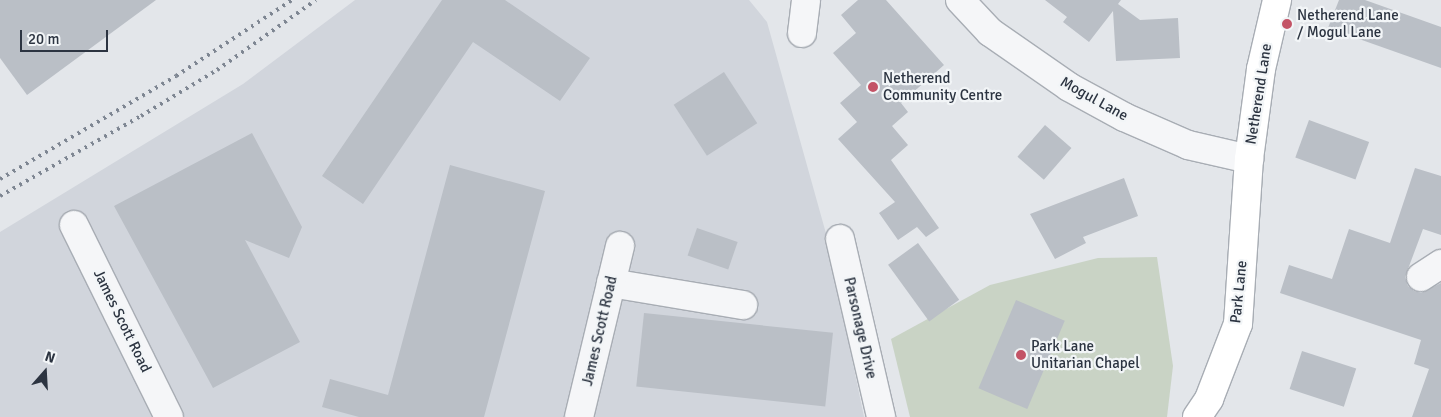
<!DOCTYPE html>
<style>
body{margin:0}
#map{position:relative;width:1441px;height:417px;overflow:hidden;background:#e3e6ea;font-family:Signika,sans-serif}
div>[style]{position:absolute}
.built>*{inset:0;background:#d1d5dc}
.green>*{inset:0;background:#c9d3c5}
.building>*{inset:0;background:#babfc6;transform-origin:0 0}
.roads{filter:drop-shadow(1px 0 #a8adb4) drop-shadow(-1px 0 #a8adb4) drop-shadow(0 1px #a8adb4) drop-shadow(0 -1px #a8adb4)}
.minor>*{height:28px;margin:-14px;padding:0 14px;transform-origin:14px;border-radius:14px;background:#f5f6f8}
.major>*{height:28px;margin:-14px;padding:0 14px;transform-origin:14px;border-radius:14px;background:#fff}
.rail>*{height:4px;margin-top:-2px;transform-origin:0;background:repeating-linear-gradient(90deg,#7e8692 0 2.5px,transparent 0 7.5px)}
.dots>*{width:14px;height:14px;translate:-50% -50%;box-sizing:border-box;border:2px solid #f2f5f7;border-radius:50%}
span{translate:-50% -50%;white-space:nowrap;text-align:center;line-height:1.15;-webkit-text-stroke:4.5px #f2f5f7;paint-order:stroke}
.poi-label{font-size:15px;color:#2c3441}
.left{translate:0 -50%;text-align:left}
.street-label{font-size:15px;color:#2c3441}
.north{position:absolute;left:20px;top:347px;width:50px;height:50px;-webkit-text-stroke:4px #f2f5f7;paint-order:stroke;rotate:19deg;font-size:14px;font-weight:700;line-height:20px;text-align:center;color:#2c3441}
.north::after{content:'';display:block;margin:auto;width:18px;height:22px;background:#2c3441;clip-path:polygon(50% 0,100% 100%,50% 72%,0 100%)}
.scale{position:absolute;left:20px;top:30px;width:88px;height:22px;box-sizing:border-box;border:2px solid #2c3441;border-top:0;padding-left:6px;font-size:15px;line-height:18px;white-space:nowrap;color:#2c3441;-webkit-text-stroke:4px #f2f5f7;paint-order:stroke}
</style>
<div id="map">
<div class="built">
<div style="clip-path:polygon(355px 0,749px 0,767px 22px,827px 237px,864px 417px,0 417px,0 232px,243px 84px)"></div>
</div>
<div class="green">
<div style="clip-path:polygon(1157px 257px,1173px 366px,1167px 417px,910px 417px,891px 339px,990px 285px,1098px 258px)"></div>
</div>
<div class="building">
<div style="clip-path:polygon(0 0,156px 0,27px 95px,0 58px)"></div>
<div style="clip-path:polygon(442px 0,505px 0,590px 58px,560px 101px,473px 42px,363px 204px,322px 176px)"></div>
<div style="clip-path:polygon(858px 0,886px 0,944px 65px,901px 103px,908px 112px,892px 126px,908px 145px,891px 160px,939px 228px,926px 237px,917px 227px,898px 240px,879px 213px,895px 202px,838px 139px,857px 122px,840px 103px,861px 85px,833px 53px,856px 33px,841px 15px)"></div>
<div style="clip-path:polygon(1045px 0,1121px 0,1118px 4px,1140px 20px,1178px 18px,1180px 58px,1116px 61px,1113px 11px,1089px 42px,1063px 22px,1067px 17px)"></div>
<div style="clip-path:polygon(1339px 0,1365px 0,1441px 27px,1441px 68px,1328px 28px)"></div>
<div style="left:724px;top:72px;width:61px;height:60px;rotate:57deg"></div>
<div style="left:1309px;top:120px;width:64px;height:40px;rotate:20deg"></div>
<div style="left:1045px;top:125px;width:35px;height:42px;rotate:41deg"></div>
<div style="clip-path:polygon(252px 133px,302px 227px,289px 258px,245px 240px,300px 342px,213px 388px,114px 206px)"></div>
<div style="clip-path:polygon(450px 165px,545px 191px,484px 417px,359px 417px,322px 407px,330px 379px,388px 395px)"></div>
<div style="clip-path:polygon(1415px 168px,1441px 176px,1441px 235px,1423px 229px,1405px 277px,1408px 286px,1414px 291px,1421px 293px,1441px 283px,1441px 417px,1412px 417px,1429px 369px,1414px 364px,1421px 340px,1280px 293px,1289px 265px,1332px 279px,1349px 229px,1390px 243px)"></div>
<div style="clip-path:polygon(1124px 178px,1138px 216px,1083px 237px,1086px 243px,1055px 259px,1030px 214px)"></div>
<div style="left:697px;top:228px;width:43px;height:29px;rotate:19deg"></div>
<div style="left:918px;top:243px;width:70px;height:37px;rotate:54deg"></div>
<div style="left:1016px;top:300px;width:53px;height:96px;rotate:23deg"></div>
<div style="left:644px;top:313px;width:190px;height:74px;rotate:6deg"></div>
<div style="left:1302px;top:351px;width:57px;height:40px;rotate:18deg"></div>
</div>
<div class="roads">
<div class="minor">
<div style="left:960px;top:0;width:44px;rotate:46.8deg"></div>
<div style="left:990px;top:32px;width:96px;rotate:34.8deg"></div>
<div style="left:1069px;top:87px;width:63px;rotate:28.6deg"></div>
<div style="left:1124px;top:117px;width:70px;rotate:23.6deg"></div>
<div style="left:1188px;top:145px;width:63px;rotate:12.9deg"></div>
<div style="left:802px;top:33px;width:33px;rotate:-83deg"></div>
<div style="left:74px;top:225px;width:214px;rotate:63.7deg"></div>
<div style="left:840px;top:239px;width:183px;rotate:77deg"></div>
<div style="left:1421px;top:277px;width:24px;rotate:-33deg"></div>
<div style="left:611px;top:283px;width:134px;rotate:9.5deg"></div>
<div style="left:579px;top:417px;width:176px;rotate:-76.5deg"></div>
</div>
<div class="major">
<div style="left:1197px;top:417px;width:22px;rotate:-56deg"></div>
<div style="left:1209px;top:399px;width:80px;rotate:-68.9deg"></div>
<div style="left:1238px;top:324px;width:165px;rotate:-86.2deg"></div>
<div style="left:1249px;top:159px;width:91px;rotate:-82.4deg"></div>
<div style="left:1261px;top:69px;width:71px;rotate:-76.9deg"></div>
</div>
</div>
<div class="rail">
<div style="left:0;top:179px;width:204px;rotate:-30.3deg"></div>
<div style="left:176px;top:76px;width:139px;rotate:-33.2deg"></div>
<div style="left:0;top:196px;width:162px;rotate:-29.6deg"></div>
<div style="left:141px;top:116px;width:89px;rotate:-31.2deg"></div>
<div style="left:217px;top:70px;width:121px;rotate:-35.3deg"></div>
</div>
<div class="dots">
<div style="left:1287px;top:24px;background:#c35366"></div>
<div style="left:873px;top:87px;background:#c35366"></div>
<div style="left:1021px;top:355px;background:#c35366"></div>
</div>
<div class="poi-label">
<span class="left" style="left:1297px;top:24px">Netherend Lane<br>/ Mogul Lane</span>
<span class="left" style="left:883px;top:87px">Netherend<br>Community Centre</span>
<span class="left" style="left:1031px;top:355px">Park Lane<br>Unitarian Chapel</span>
</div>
<div class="street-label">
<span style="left:1259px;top:94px;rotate:-81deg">Netherend Lane</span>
<span style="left:1094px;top:99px;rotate:29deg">Mogul Lane</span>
<span style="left:1239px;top:292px;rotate:-84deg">Park Lane</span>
<span style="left:122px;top:321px;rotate:64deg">James Scott Road</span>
<span style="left:860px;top:328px;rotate:77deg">Parsonage Drive</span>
<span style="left:600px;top:331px;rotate:-77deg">James Scott Road</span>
</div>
<div class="north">N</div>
<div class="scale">20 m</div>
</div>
